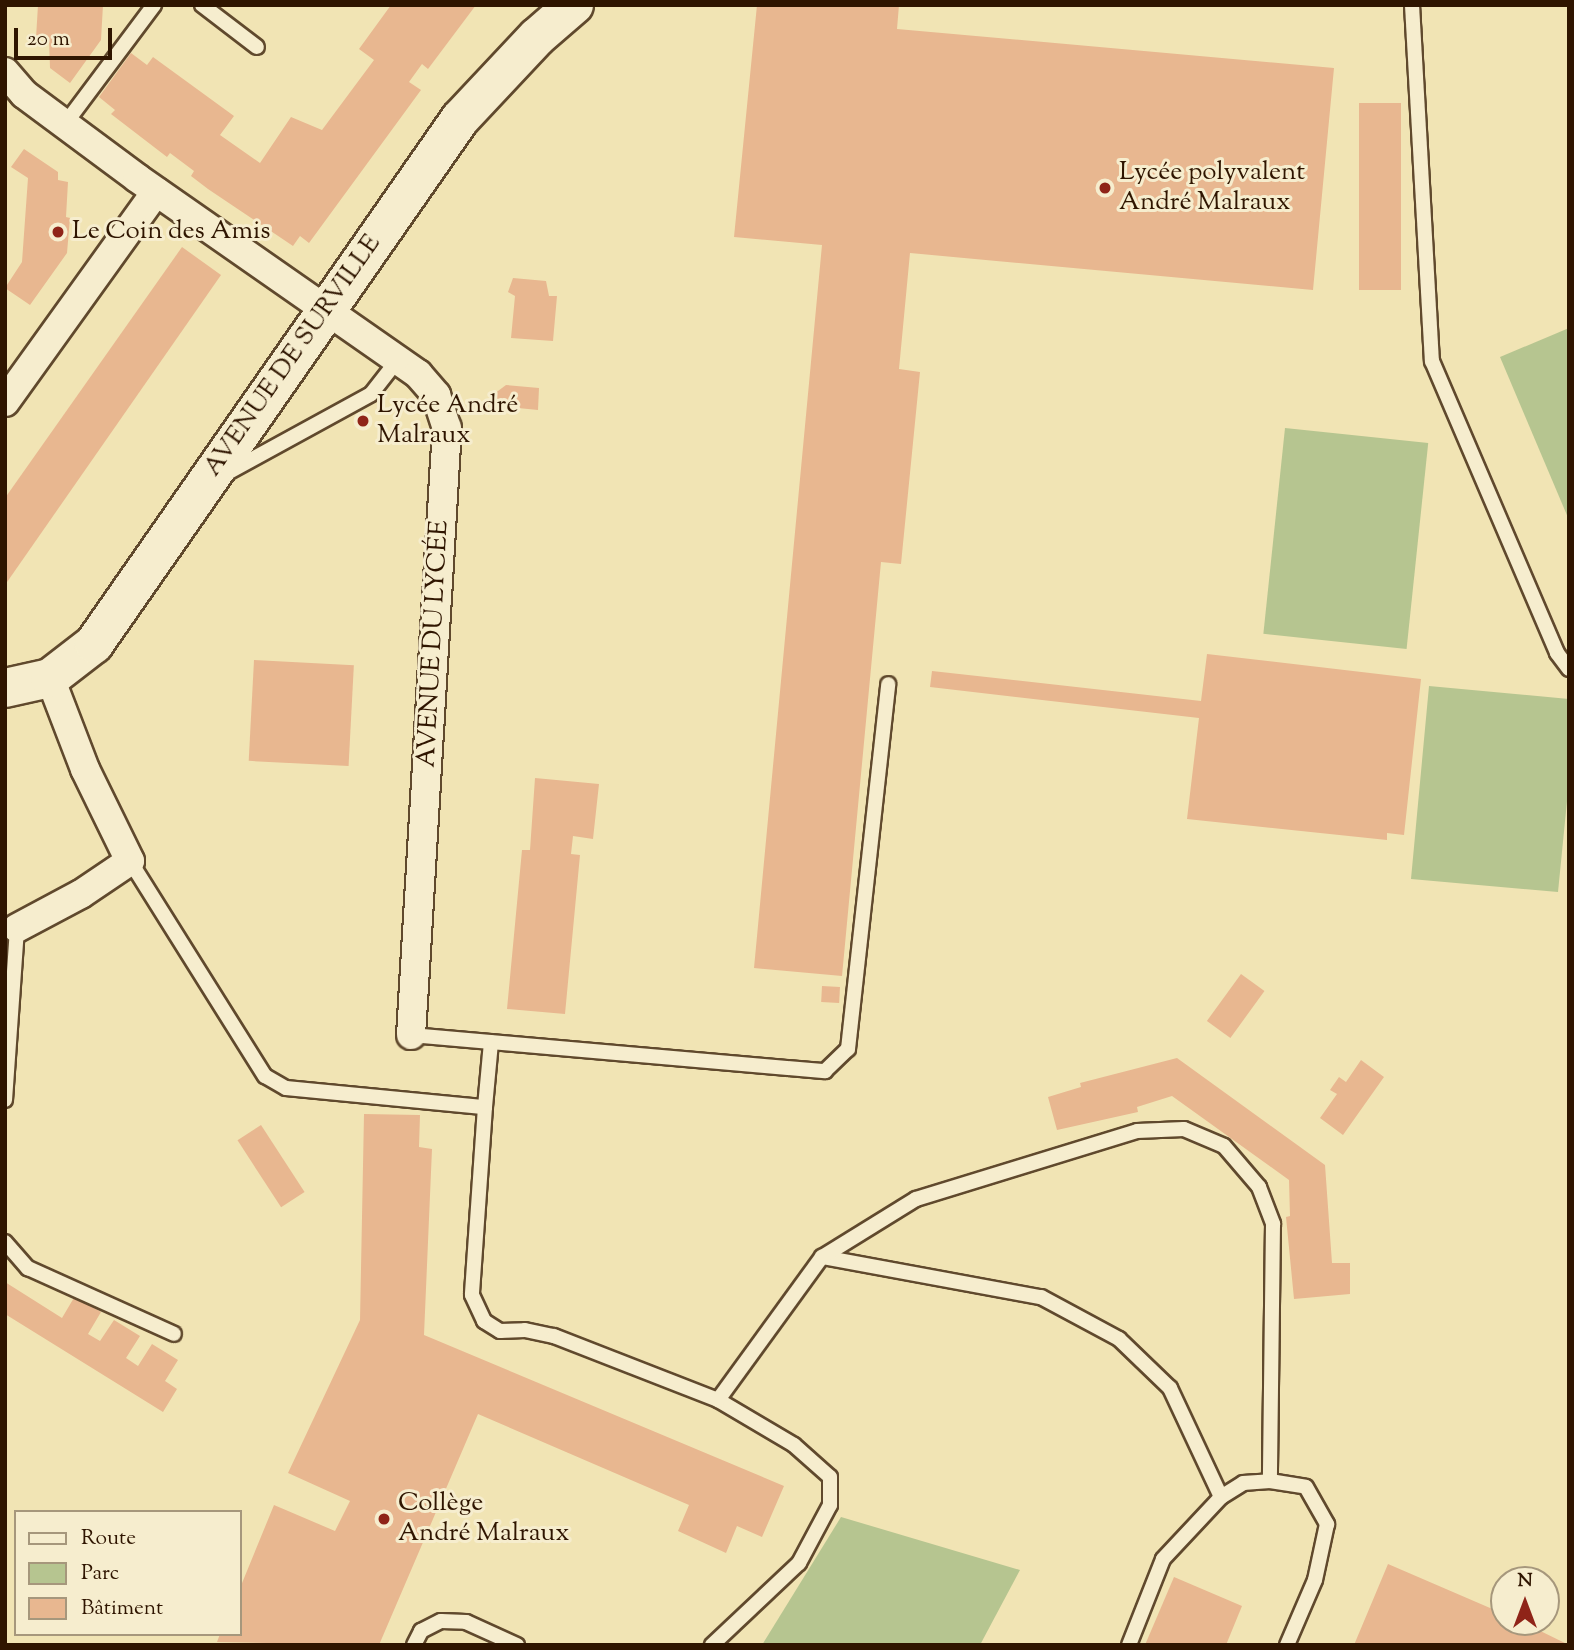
<!DOCTYPE html>
<meta charset="utf-8">
<style>
body{margin:0}
#map{position:relative;width:1574px;height:1650px;overflow:hidden;background:#f1e4b4;font-family:"Sorts Mill Goudy",serif}
div>[style]{position:absolute}
.green>*{inset:0;background:#b6c590;transform-origin:0 0}
.building>*{inset:0;background:#e8b790;transform-origin:0 0}
.roads{filter:drop-shadow(2px 0 #60492d) drop-shadow(-2px 0 #60492d) drop-shadow(0 2px #60492d) drop-shadow(0 -2px #60492d)}
.lane>*{height:14px;margin:-7px;padding:0 7px;transform-origin:7px;border-radius:7px;background:#f6edce}
.street>*{height:28px;margin:-14px;padding:0 14px;transform-origin:14px;border-radius:14px;background:#f6edce}
.secondary>*{height:38px;margin:-19px;padding:0 19px;transform-origin:19px;border-radius:19px;background:#f6edce}
.dots>*{width:19px;height:19px;translate:-50% -50%;box-sizing:border-box;border:4px solid #f6edce;border-radius:50%}
span{translate:-50% -50%;white-space:nowrap;text-align:center;line-height:1.15;-webkit-text-stroke:6px #f6edce;paint-order:stroke}
.poi-label{font-size:26px;color:#2f1500}
.left{translate:0 -50%;text-align:left}
.street-label{font-size:26px;color:#2f1500}
.frame{position:absolute;inset:0;border:7px solid #2f1500;pointer-events:none}
.legend{position:absolute;left:14px;top:1510px;width:228px;height:126px;box-sizing:border-box;background:#f6edce;border:2px solid #a6977c;margin:0;padding:9px 12px;list-style:none;font-size:21px;color:#2f1500}
.legend li{display:flex;align-items:center;gap:14px;height:35px}
.legend b{width:35px;border:2px solid #a6977c}
.north{position:absolute;left:1490px;top:1566px;width:70px;height:70px;box-sizing:border-box;background:#f6edce;border:2px solid #a6977c;border-radius:50%;rotate:0deg;font-size:19px;font-weight:700;line-height:28px;text-align:center;color:#2f1500}
.north::after{content:'';display:block;margin:auto;width:24px;height:32px;background:#8f2418;clip-path:polygon(50% 0,100% 100%,50% 72%,0 100%)}
.scale{position:absolute;left:14px;top:28px;width:98px;height:32px;box-sizing:border-box;border:4px solid #2f1500;border-top:0;padding-left:9px;font-size:21px;line-height:24px;white-space:nowrap;color:#2f1500;-webkit-text-stroke:5px #f6edce;paint-order:stroke}
</style>
<div id="map">
<div class="green">
<div style="clip-path:polygon(1569px 328px,1569px 520px,1500px 357px)"></div>
<div style="left:1285px;top:428px;width:144px;height:207px;rotate:6deg"></div>
<div style="clip-path:polygon(1429px 686px,1569px 699px,1569px 781px,1558px 892px,1411px 879px)"></div>
<div style="clip-path:polygon(841px 1517px,1020px 1570px,980px 1645px,762px 1645px)"></div>
</div>
<div class="building">
<div style="clip-path:polygon(38px 5px,103px 5px,101px 40px,70px 83px,50px 68px,49px 39px,36px 38px)"></div>
<div style="clip-path:polygon(391px 5px,476px 5px,428px 69px,422px 64px,409px 82px,421px 90px,309px 243px,300px 236px,293px 246px,208px 189px,191px 176px,194px 171px,170px 153px,167px 157px,111px 114px,115px 110px,99px 97px,131px 53px,147px 65px,153px 57px,234px 116px,220px 135px,260px 163px,291px 117px,322px 130px,374px 60px,359px 49px)"></div>
<div style="clip-path:polygon(757px 5px,899px 5px,897px 29px,1334px 68px,1313px 290px,910px 253px,899px 369px,920px 372px,901px 564px,881px 562px,842px 976px,754px 968px,822px 245px,734px 237px)"></div>
<div style="left:1359px;top:103px;width:42px;height:187px"></div>
<div style="clip-path:polygon(24px 149px,58px 172px,58px 180px,68px 182px,66px 217px,70px 218px,67px 253px,30px 305px,5px 288px,22px 262px,28px 178px,11px 167px)"></div>
<div style="clip-path:polygon(182px 247px,221px 275px,5px 585px,5px 498px)"></div>
<div style="clip-path:polygon(513px 278px,546px 281px,549px 296px,557px 296px,553px 341px,511px 338px,515px 296px,508px 292px)"></div>
<div style="clip-path:polygon(506px 385px,539px 388px,538px 410px,499px 406px,494px 394px)"></div>
<div style="clip-path:polygon(1207px 654px,1421px 679px,1404px 835px,1387px 833px,1387px 840px,1187px 819px,1199px 718px,930px 687px,932px 671px,1201px 701px)"></div>
<div style="left:254px;top:660px;width:100px;height:101px;rotate:3deg"></div>
<div style="clip-path:polygon(535px 778px,599px 784px,593px 839px,573px 836px,571px 854px,580px 855px,565px 1014px,507px 1009px,522px 850px,530px 850px)"></div>
<div style="left:1241px;top:974px;width:29px;height:58px;rotate:36deg"></div>
<div style="left:822px;top:986px;width:18px;height:16px;rotate:3deg"></div>
<div style="clip-path:polygon(1177px 1058px,1325px 1165px,1332px 1263px,1350px 1263px,1350px 1294px,1294px 1299px,1286px 1217px,1290px 1216px,1289px 1180px,1172px 1096px,1137px 1107px,1138px 1112px,1057px 1130px,1048px 1097px,1081px 1087px,1080px 1083px)"></div>
<div style="clip-path:polygon(1361px 1060px,1384px 1077px,1343px 1135px,1320px 1118px,1337px 1094px,1330px 1090px,1339px 1077px,1346px 1082px)"></div>
<div style="clip-path:polygon(364px 1114px,420px 1115px,419px 1147px,432px 1149px,424px 1335px,784px 1486px,762px 1537px,737px 1526px,726px 1553px,678px 1531px,689px 1505px,478px 1414px,379px 1645px,217px 1642px,220px 1634px,240px 1634px,240px 1588px,274px 1505px,335px 1531px,350px 1501px,288px 1473px,360px 1320px)"></div>
<div style="left:261px;top:1125px;width:80px;height:28px;rotate:57deg"></div>
<div style="clip-path:polygon(5px 1282px,62px 1318px,75px 1296px,101px 1312px,88px 1334px,100px 1341px,114px 1320px,140px 1336px,126px 1358px,138px 1366px,152px 1344px,178px 1360px,165px 1381px,177px 1389px,163px 1412px,5px 1314px)"></div>
<div style="clip-path:polygon(1388px 1564px,1504px 1614px,1504px 1622px,1522px 1622px,1569px 1645px,1354px 1645px)"></div>
<div style="clip-path:polygon(1174px 1577px,1242px 1606px,1226px 1645px,1145px 1645px)"></div>
</div>
<div class="roads">
<div class="lane">
<div style="left:202px;top:5px;width:69px;rotate:37.4deg"></div>
<div style="left:1412px;top:5px;width:357px;rotate:86.8deg"></div>
<div style="left:1432px;top:361px;width:318px;rotate:66.8deg"></div>
<div style="left:1557px;top:653px;width:20px;rotate:53deg"></div>
<div style="left:65px;top:124px;width:149px;rotate:-53.2deg"></div>
<div style="left:227px;top:473px;width:164px;rotate:-28.7deg"></div>
<div style="left:371px;top:394px;width:41px;rotate:-52deg"></div>
<div style="left:130px;top:861px;width:254px;rotate:57.9deg"></div>
<div style="left:265px;top:1076px;width:24px;rotate:30deg"></div>
<div style="left:286px;top:1088px;width:200px;rotate:5.5deg"></div>
<div style="left:485px;top:1107px;width:65px;rotate:-84.7deg"></div>
<div style="left:411px;top:1035px;width:416px;rotate:5deg"></div>
<div style="left:825px;top:1071px;width:32px;rotate:-44deg"></div>
<div style="left:848px;top:1049px;width:367px;rotate:-83.7deg"></div>
<div style="left:5px;top:1100px;width:172px;rotate:-86deg"></div>
<div style="left:485px;top:1107px;width:188px;rotate:94deg"></div>
<div style="left:472px;top:1295px;width:29px;rotate:65deg"></div>
<div style="left:484px;top:1321px;width:19px;rotate:32deg"></div>
<div style="left:500px;top:1331px;width:25px;rotate:-2deg"></div>
<div style="left:525px;top:1330px;width:30px;rotate:12deg"></div>
<div style="left:554px;top:1336px;width:176px;rotate:21.3deg"></div>
<div style="left:718px;top:1400px;width:88px;rotate:30.6deg"></div>
<div style="left:794px;top:1445px;width:48px;rotate:41.6deg"></div>
<div style="left:830px;top:1477px;width:28px;rotate:90deg"></div>
<div style="left:830px;top:1505px;width:66px;rotate:118.1deg"></div>
<div style="left:799px;top:1563px;width:120px;rotate:136.7deg"></div>
<div style="left:5px;top:1242px;width:35px;rotate:49deg"></div>
<div style="left:28px;top:1268px;width:160px;rotate:24.3deg"></div>
<div style="left:822px;top:1257px;width:223px;rotate:10.4deg"></div>
<div style="left:1041px;top:1297px;width:89px;rotate:28.3deg"></div>
<div style="left:1119px;top:1339px;width:71px;rotate:43.9deg"></div>
<div style="left:1170px;top:1388px;width:120px;rotate:64.9deg"></div>
<div style="left:718px;top:1400px;width:177px;rotate:-54deg"></div>
<div style="left:822px;top:1257px;width:110px;rotate:-31.7deg"></div>
<div style="left:916px;top:1199px;width:231px;rotate:-17.1deg"></div>
<div style="left:1137px;top:1131px;width:47px;rotate:-2.4deg"></div>
<div style="left:1184px;top:1129px;width:43px;rotate:23deg"></div>
<div style="left:1224px;top:1146px;width:54px;rotate:49.5deg"></div>
<div style="left:1259px;top:1187px;width:40px;rotate:69deg"></div>
<div style="left:1273px;top:1224px;width:257px;rotate:90.7deg"></div>
<div style="left:1270px;top:1481px;width:36px;rotate:9deg"></div>
<div style="left:1306px;top:1487px;width:43px;rotate:60.4deg"></div>
<div style="left:1327px;top:1524px;width:57px;rotate:102.1deg"></div>
<div style="left:1315px;top:1580px;width:71px;rotate:113.3deg"></div>
<div style="left:414px;top:1645px;width:16px;rotate:-63deg"></div>
<div style="left:421px;top:1631px;width:22px;rotate:-27deg"></div>
<div style="left:441px;top:1621px;width:25px;rotate:2deg"></div>
<div style="left:466px;top:1622px;width:56px;rotate:24.3deg"></div>
<div style="left:1129px;top:1645px;width:92px;rotate:-68.4deg"></div>
<div style="left:1163px;top:1559px;width:85px;rotate:-46.9deg"></div>
<div style="left:1221px;top:1497px;width:26px;rotate:-32deg"></div>
<div style="left:1243px;top:1483px;width:27px;rotate:-4deg"></div>
</div>
<div class="street">
<div style="left:5px;top:72px;width:29px;rotate:49deg"></div>
<div style="left:24px;top:94px;width:141px;rotate:36.6deg"></div>
<div style="left:137px;top:178px;width:343px;rotate:34.9deg"></div>
<div style="left:418px;top:374px;width:28px;rotate:49deg"></div>
<div style="left:436px;top:395px;width:35px;rotate:72deg"></div>
<div style="left:447px;top:428px;width:608px;rotate:93.39deg"></div>
<div style="left:5px;top:402px;width:259px;rotate:-54.3deg"></div>
<div style="left:17px;top:928px;width:72px;rotate:-28deg"></div>
<div style="left:81px;top:894px;width:59px;rotate:-34deg"></div>
<div style="left:130px;top:861px;width:102px;rotate:-116.1deg"></div>
<div style="left:85px;top:769px;width:97px;rotate:-111deg"></div>
</div>
<div class="secondary">
<div style="left:5px;top:688px;width:46px;rotate:-12.5deg"></div>
<div style="left:50px;top:678px;width:56px;rotate:-37.7deg"></div>
<div style="left:94px;top:644px;width:640px;rotate:-55.12deg"></div>
<div style="left:460px;top:119px;width:112px;rotate:-46.8deg"></div>
<div style="left:537px;top:37px;width:49px;rotate:-40.9deg"></div>
</div>
</div>
<div class="dots">
<div style="left:1105px;top:188px;background:#8f2418"></div>
<div style="left:58px;top:232px;background:#8f2418"></div>
<div style="left:363px;top:421px;background:#8f2418"></div>
<div style="left:384px;top:1519px;background:#8f2418"></div>
</div>
<div class="poi-label">
<span class="left" style="left:1119px;top:188px">Lycée polyvalent<br>André Malraux</span>
<span class="left" style="left:72px;top:232px">Le Coin des Amis</span>
<span class="left" style="left:377px;top:421px">Lycée André<br>Malraux</span>
<span class="left" style="left:398px;top:1519px">Collège<br>André Malraux</span>
</div>
<div class="street-label">
<span style="left:293px;top:356px;rotate:-55deg">AVENUE DE SURVILLE</span>
<span style="left:434px;top:644px;rotate:-87deg">AVENUE DU LYCÉE</span>
</div>
<div class="frame"></div>
<ul class="legend">
<li><b style="height:9px;background:#f6edce"></b>Route</li>
<li><b style="height:19px;background:#b6c590"></b>Parc</li>
<li><b style="height:19px;background:#e8b790"></b>Bâtiment</li>
</ul>
<div class="north">N</div>
<div class="scale">20 m</div>
</div>
